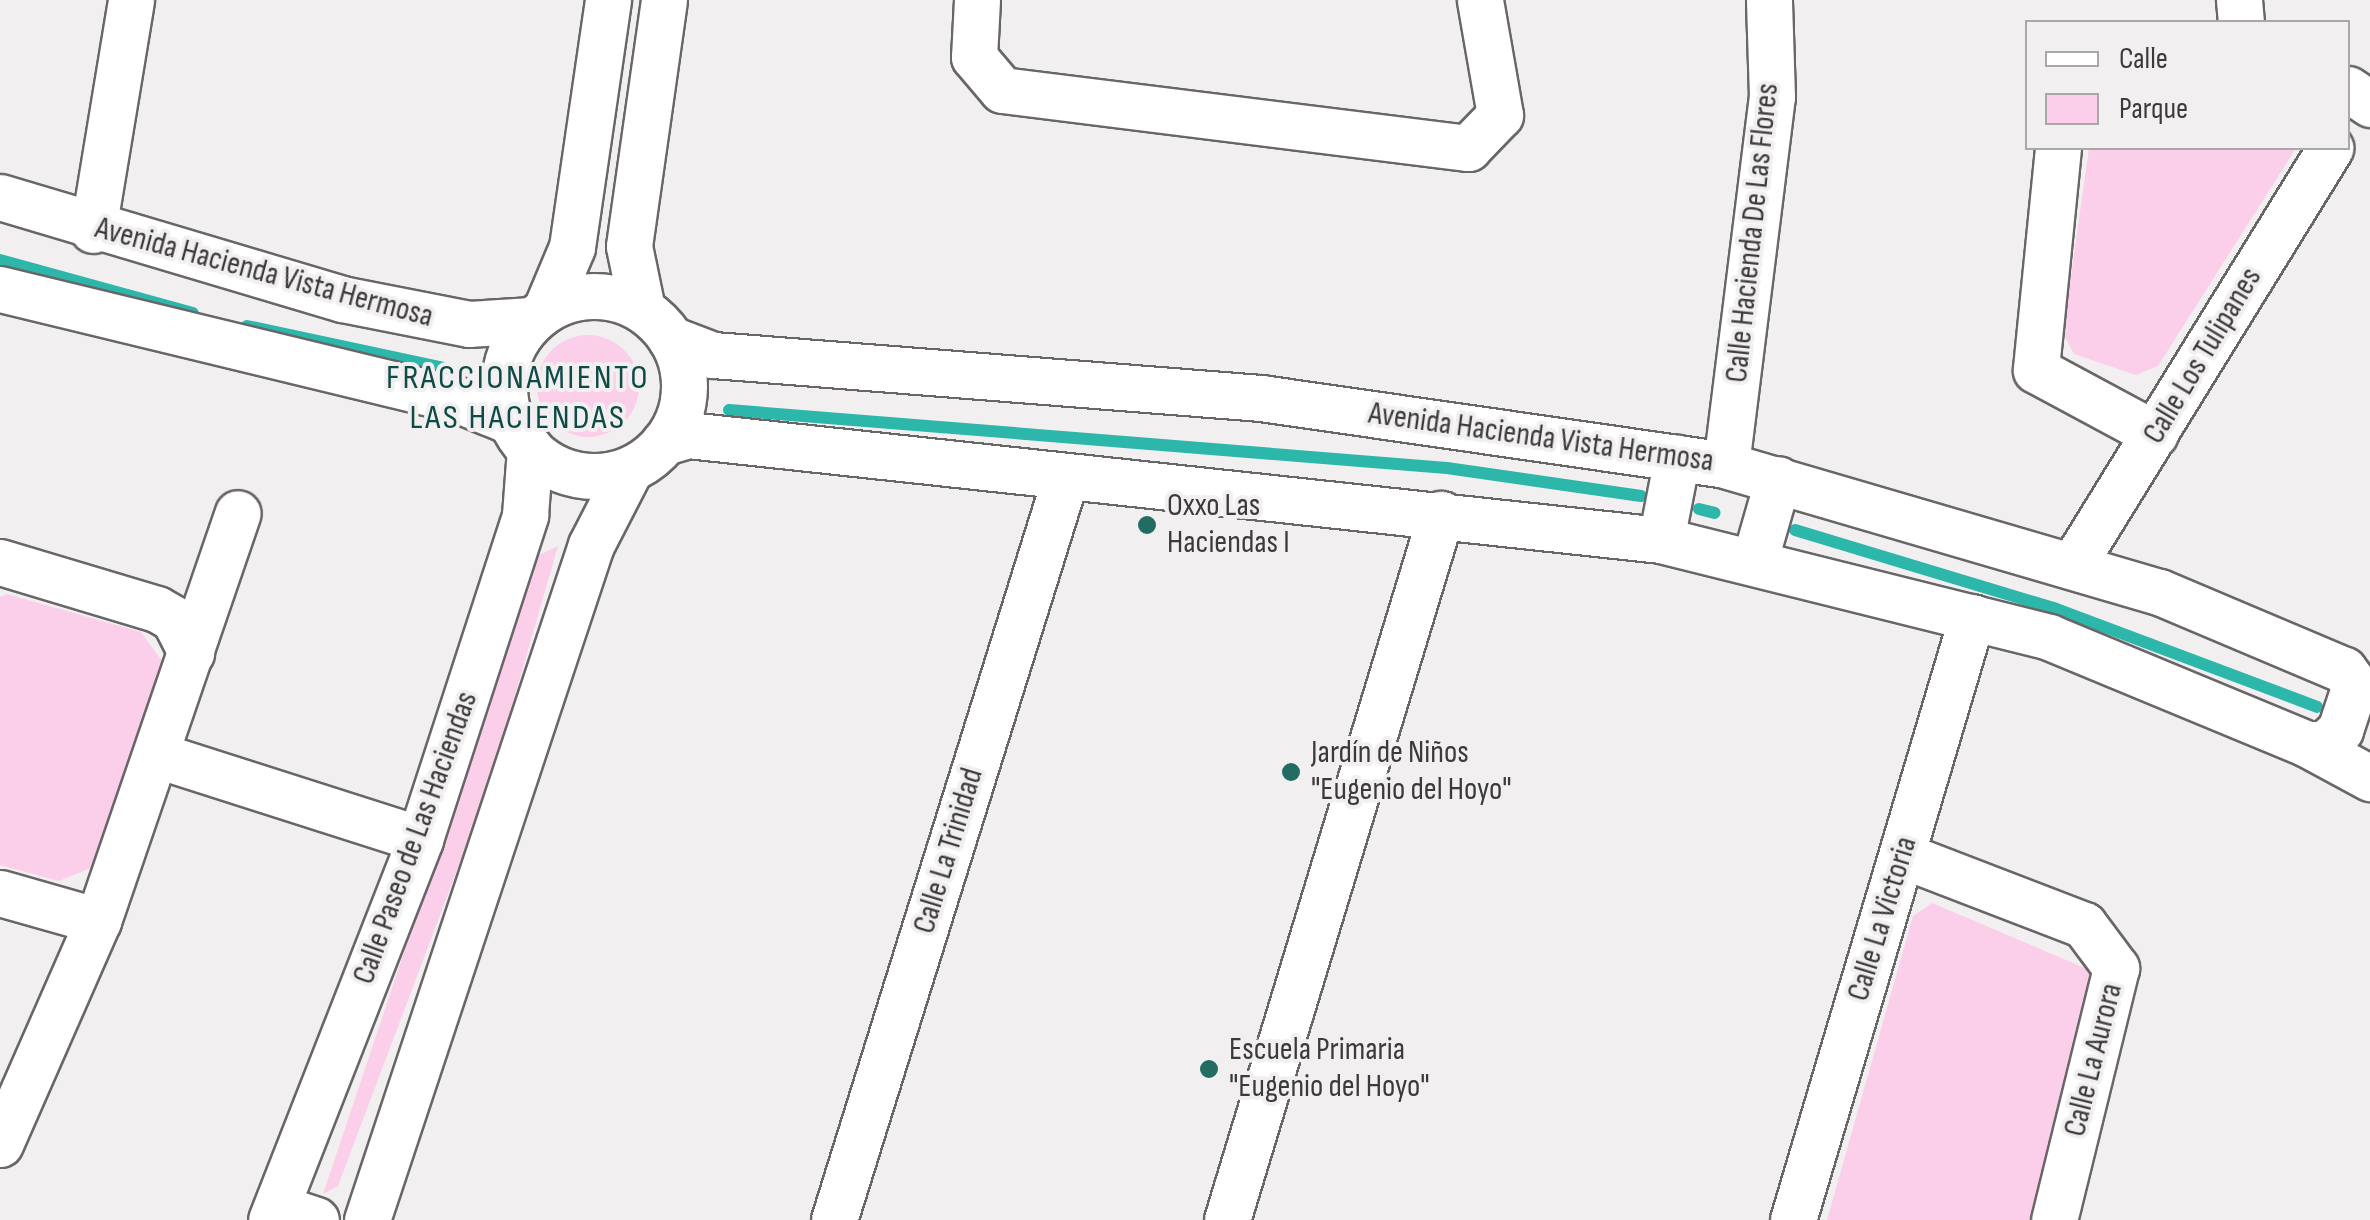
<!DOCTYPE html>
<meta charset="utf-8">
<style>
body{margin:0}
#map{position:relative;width:2370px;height:1220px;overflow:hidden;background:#f2eff1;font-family:"Sofia Sans Condensed",sans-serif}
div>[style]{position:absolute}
.green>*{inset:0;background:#fbcee9}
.round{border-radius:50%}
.stream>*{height:12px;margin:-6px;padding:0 6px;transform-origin:6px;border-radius:6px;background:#2db6aa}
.roads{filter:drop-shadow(2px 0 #686667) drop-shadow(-2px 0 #686667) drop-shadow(0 2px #686667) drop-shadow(0 -2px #686667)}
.minor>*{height:45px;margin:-22.5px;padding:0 22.5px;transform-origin:22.5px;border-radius:22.5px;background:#fff}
.minor>.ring{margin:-22.5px;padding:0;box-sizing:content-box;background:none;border:45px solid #fff;border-radius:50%}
.dots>*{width:28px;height:28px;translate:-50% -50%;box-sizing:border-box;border:5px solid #f2eff1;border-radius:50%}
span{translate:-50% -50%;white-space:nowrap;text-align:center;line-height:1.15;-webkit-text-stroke:8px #f2eff1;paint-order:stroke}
.street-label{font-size:32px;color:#3b3a3b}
.poi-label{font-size:32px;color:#3b3a3b}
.left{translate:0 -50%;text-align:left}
.neighbourhood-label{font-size:35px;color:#0e4b46;letter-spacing:2.5px}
.legend{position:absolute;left:2025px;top:20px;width:325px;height:130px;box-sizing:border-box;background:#f2eff1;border:2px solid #a9a7a8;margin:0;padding:12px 18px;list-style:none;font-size:30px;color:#3b3a3b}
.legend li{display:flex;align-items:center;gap:20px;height:50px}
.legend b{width:50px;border:2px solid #a9a7a8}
</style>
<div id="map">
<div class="green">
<div style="clip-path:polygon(2089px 148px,2296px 148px,2158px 366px,2136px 375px,2074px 354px,2063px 333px)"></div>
<div class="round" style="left:537px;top:335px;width:102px;height:102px"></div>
<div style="clip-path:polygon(558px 546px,489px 785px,338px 1186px,323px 1194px,537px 556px)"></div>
<div style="clip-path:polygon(7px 594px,141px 632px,165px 665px,95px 866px,59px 881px,0 865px,0 597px)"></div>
<div style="clip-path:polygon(1932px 903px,2085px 968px,2100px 984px,2035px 1220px,1827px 1220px,1913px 916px)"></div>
</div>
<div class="stream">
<div style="left:0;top:260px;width:200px;rotate:15.4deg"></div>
<div style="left:247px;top:326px;width:202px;rotate:12deg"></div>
<div style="left:729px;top:410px;width:720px;rotate:4.62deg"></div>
<div style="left:1447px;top:468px;width:196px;rotate:8.2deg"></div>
<div style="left:1699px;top:509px;width:16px;rotate:14deg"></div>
<div style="left:1795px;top:530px;width:270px;rotate:16.8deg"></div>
<div style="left:2054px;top:608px;width:281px;rotate:20.6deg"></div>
</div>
<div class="roads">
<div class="minor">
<div style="left:977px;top:0;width:57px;rotate:93deg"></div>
<div style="left:974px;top:57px;width:43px;rotate:49.7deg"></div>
<div style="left:1002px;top:90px;width:470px;rotate:7.1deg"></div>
<div style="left:1468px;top:148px;width:46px;rotate:-45.9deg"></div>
<div style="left:1500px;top:115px;width:117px;rotate:-99.9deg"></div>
<div style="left:2239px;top:0;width:22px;rotate:85deg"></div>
<div style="left:2348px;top:89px;width:27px;rotate:34deg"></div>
<div style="left:2058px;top:148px;width:223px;rotate:95.7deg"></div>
<div style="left:2036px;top:370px;width:135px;rotate:28.3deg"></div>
<div style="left:0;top:197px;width:357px;rotate:16.6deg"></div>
<div style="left:342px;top:299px;width:129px;rotate:11.1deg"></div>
<div style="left:469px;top:324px;width:63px;rotate:-3.6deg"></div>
<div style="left:93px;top:230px;width:233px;rotate:-80.6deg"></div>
<div style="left:0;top:289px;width:469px;rotate:13.6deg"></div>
<div style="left:456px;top:399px;width:58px;rotate:22.2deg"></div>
<div class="ring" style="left:504px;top:296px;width:135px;height:135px"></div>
<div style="left:546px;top:309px;width:67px;rotate:-67.2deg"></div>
<div style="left:572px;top:247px;width:250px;rotate:-81.7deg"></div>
<div style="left:642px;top:309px;width:64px;rotate:-101.7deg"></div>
<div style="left:629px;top:246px;width:248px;rotate:-81.9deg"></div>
<div style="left:664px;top:442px;width:25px;rotate:-16deg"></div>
<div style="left:688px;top:435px;width:979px;rotate:6.16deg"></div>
<div style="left:1661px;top:540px;width:400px;rotate:14deg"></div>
<div style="left:2049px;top:637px;width:279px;rotate:22.5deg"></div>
<div style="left:2307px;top:744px;width:18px"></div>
<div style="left:2325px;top:744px;width:21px;rotate:-43deg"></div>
<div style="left:2340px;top:730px;width:47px;rotate:-71.6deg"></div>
<div style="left:2355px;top:685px;width:19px;rotate:-126deg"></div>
<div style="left:2344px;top:670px;width:201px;rotate:-157.1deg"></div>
<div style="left:2159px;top:592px;width:451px;rotate:-163.7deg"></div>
<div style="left:1726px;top:465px;width:470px;rotate:-171.8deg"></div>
<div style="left:1261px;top:398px;width:550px;rotate:-175.51deg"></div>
<div style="left:713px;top:355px;width:45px;rotate:-159.1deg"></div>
<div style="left:1726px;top:465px;width:371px;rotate:-82.9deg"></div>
<div style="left:1772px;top:97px;width:97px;rotate:-91.8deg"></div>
<div style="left:1661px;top:540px;width:84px;rotate:-79deg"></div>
<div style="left:1755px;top:559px;width:83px;rotate:-74deg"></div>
<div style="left:0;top:562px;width:164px;rotate:16.7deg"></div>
<div style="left:157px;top:609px;width:20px;rotate:30deg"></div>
<div style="left:174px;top:619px;width:38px;rotate:63deg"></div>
<div style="left:2074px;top:563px;width:488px;rotate:-58.3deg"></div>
<div style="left:2307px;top:744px;width:72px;rotate:28.4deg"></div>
<div style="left:160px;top:756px;width:273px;rotate:17.7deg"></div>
<div style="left:1902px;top:855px;width:195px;rotate:21deg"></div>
<div style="left:2084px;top:925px;width:54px;rotate:53.3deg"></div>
<div style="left:2116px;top:968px;width:260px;rotate:103.8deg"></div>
<div style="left:0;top:893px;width:102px;rotate:15.9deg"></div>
<div style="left:0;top:1144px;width:244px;rotate:-66.3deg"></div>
<div style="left:98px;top:921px;width:431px;rotate:-71.1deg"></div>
<div style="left:277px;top:1207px;width:41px;rotate:18.4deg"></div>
<div style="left:271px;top:1220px;width:409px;rotate:-68.6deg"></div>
<div style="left:420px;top:839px;width:341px;rotate:-72deg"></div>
<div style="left:525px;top:515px;width:67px;rotate:-85.7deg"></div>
<div style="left:367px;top:1220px;width:711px;rotate:-71.64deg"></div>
<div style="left:591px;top:545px;width:85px;rotate:-62.8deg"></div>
<div style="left:834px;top:1220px;width:773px;rotate:-72.69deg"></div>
<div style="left:1227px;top:1220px;width:738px;rotate:-73.14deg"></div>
<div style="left:1793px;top:1220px;width:629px;rotate:-73.47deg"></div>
</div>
</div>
<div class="dots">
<div style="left:1147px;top:525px;background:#226c64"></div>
<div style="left:1291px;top:772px;background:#226c64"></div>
<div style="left:1209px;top:1069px;background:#226c64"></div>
</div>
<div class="street-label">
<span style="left:1753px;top:233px;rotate:-84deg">Calle Hacienda De Las Flores</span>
<span style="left:264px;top:273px;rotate:15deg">Avenida Hacienda Vista Hermosa</span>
<span style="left:2203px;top:356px;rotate:-59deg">Calle Los Tulipanes</span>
<span style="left:1541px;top:438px;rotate:8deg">Avenida Hacienda Vista Hermosa</span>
<span style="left:416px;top:838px;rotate:-70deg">Calle Paseo de Las Haciendas</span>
<span style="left:949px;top:851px;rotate:-73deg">Calle La Trinidad</span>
<span style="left:1883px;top:919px;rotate:-73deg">Calle La Victoria</span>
<span style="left:2094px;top:1060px;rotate:-76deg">Calle La Aurora</span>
</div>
<div class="poi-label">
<span class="left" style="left:1167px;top:525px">Oxxo Las<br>Haciendas I</span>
<span class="left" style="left:1311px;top:772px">Jardín de Niños<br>"Eugenio del Hoyo"</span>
<span class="left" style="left:1229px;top:1069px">Escuela Primaria<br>"Eugenio del Hoyo"</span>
</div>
<div class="neighbourhood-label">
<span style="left:518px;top:398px">FRACCIONAMIENTO<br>LAS HACIENDAS</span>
</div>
<ul class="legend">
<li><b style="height:12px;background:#fff"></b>Calle</li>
<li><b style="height:28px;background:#fbcee9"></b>Parque</li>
</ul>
</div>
